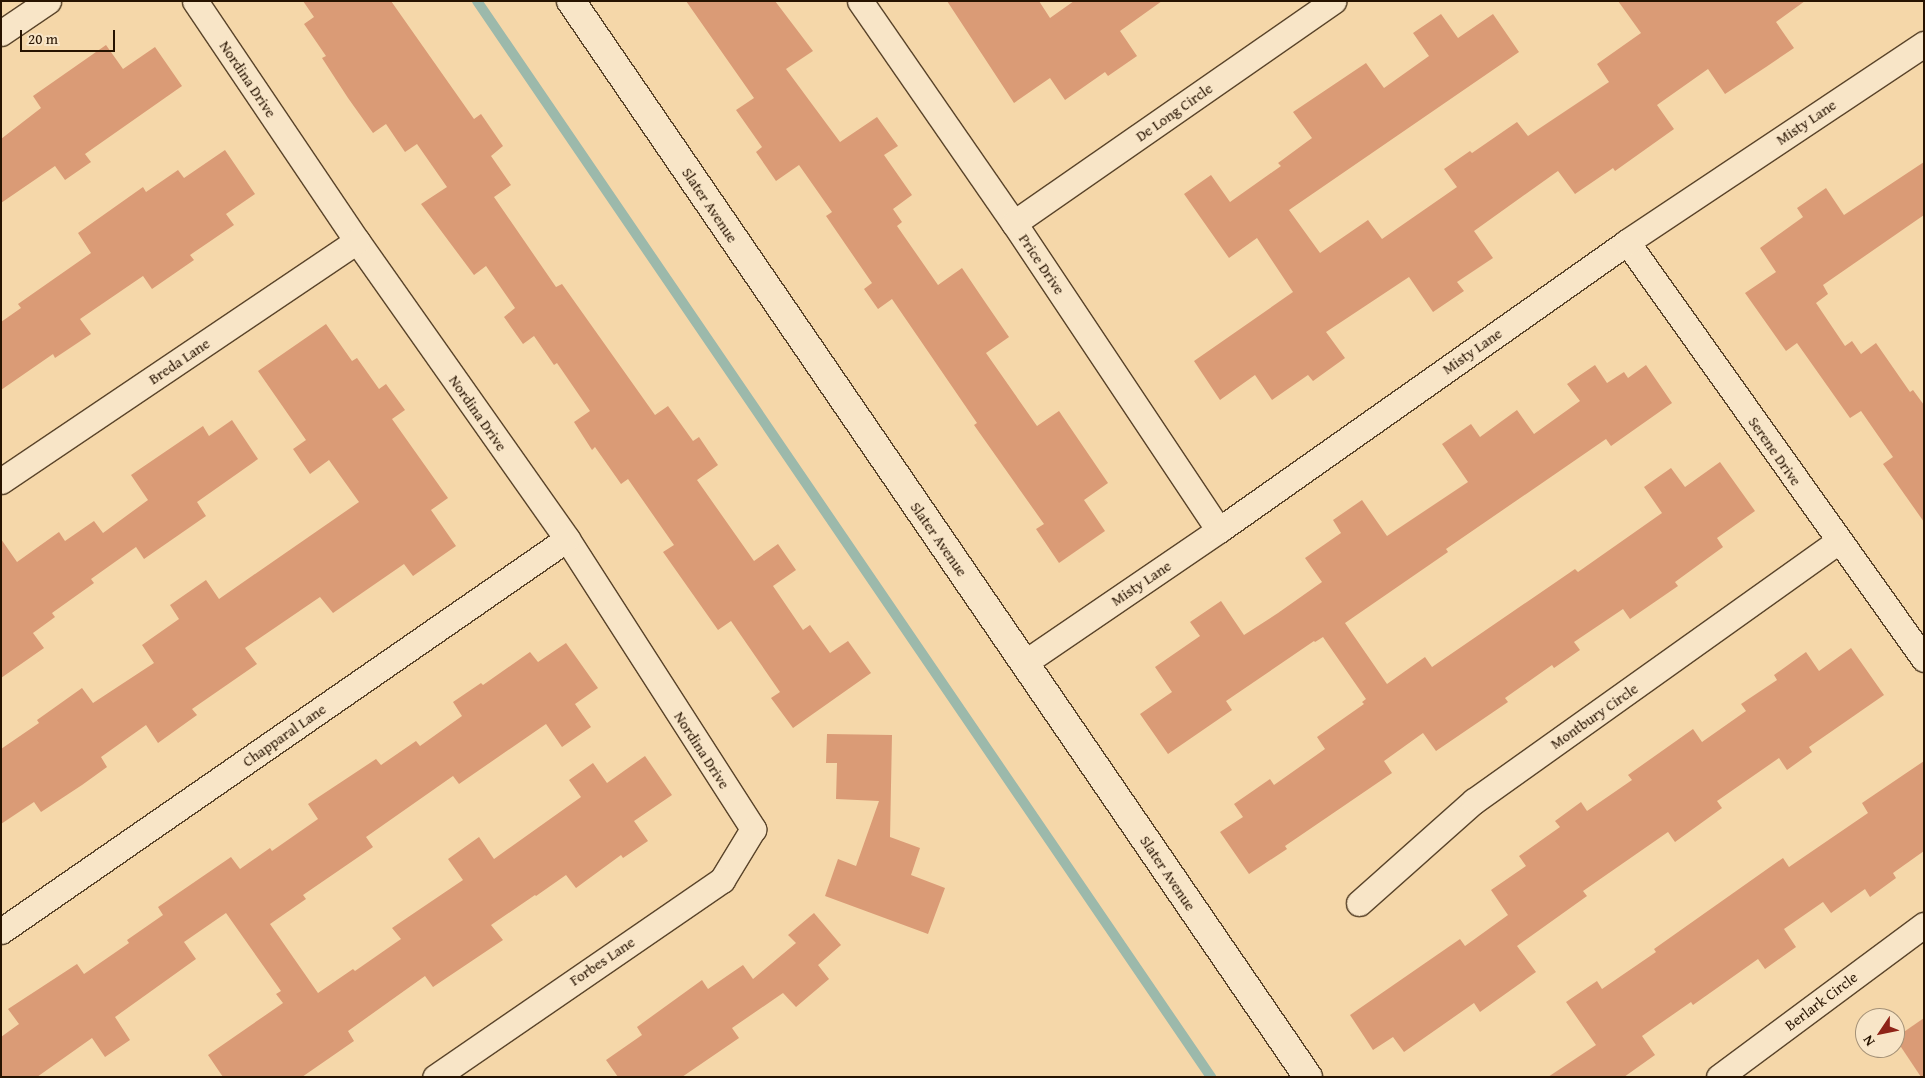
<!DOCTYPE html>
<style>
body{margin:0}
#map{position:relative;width:1925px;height:1078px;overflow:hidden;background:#f5d7a9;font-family:"Gentium Book Plus",serif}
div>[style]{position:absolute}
.stream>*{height:10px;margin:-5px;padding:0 5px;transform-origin:5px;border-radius:5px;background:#9cb9ab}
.building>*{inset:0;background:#da9b76}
.roads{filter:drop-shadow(1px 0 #5a442a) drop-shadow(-1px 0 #5a442a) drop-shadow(0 1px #5a442a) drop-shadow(0 -1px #5a442a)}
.minor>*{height:25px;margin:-12.5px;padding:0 12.5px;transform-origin:12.5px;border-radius:12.5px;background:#f8e5c7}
.tertiary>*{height:28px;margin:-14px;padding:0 14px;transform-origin:14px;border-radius:14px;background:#f8e5c7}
span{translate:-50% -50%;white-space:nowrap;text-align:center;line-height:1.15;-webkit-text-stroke:5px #f8e5c7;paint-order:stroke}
.street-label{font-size:15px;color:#271300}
.frame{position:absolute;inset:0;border:2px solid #271300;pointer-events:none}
.north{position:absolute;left:1855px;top:1008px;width:50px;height:50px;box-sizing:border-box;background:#f8e5c7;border:1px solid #a49177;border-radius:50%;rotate:236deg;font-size:14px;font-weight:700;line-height:20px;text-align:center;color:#271300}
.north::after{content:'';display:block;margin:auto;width:18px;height:22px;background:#8f2418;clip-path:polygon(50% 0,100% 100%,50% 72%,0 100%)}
.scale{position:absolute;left:20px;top:30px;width:95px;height:22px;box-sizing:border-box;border:2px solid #271300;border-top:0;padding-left:6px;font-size:15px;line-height:18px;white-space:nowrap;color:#271300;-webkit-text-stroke:4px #f8e5c7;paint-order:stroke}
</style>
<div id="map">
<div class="stream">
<div style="left:477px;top:1px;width:1303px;rotate:55.7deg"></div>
</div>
<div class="building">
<div style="clip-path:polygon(303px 1px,391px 1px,474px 119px,481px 114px,503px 146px,491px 156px,511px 185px,494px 197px,556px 287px,562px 284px,655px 415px,668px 406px,693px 441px,699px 437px,718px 465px,697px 480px,754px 561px,778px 544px,796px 570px,773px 586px,803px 630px,810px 625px,830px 653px,848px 641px,871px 673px,793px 728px,771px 698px,780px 692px,731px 621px,718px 630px,663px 552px,674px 545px,628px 479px,621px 484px,595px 447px,592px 450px,574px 422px,590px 411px,557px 363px,554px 365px,534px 336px,523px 344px,504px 317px,515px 308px,486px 266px,474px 275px,421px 204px,447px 187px,417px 144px,405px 152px,386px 124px,373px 133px,348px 98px,322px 58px,326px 56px,304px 24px,314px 17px)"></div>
<div style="clip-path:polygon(686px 1px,775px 1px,813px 51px,786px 69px,840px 142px,877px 117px,898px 146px,884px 155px,912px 195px,893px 209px,902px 222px,897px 226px,938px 285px,962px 268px,985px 302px,1009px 337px,986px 353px,1037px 426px,1059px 411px,1108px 483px,1084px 500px,1105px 531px,1059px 563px,1036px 529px,1044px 524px,974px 425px,977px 423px,892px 299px,878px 309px,864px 289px,872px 283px,826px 216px,832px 212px,799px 165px,776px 181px,756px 152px,762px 147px,736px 110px,754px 98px)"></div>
<div style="clip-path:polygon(947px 1px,1039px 1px,1050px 18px,1074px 1px,1162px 1px,1120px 31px,1137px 56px,1108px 76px,1105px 72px,1065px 100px,1050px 78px,1014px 103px)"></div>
<div style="clip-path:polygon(1618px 1px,1805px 1px,1776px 22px,1794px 48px,1766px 67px,1725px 94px,1708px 69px,1657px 105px,1674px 129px,1615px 171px,1613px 168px,1575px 194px,1558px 171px,1474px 231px,1493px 258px,1457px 282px,1464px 291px,1433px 312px,1409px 277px,1326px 332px,1345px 358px,1313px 381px,1308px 375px,1272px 400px,1255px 375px,1220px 400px,1194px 361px,1293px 292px,1257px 238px,1229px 258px,1184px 194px,1211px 175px,1230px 202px,1281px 166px,1278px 163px,1312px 138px,1293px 112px,1366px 63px,1384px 88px,1429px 56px,1413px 33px,1441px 14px,1458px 38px,1493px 14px,1519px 52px,1289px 210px,1320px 253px,1368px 220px,1382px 239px,1457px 187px,1444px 169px,1470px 151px,1472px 153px,1517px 122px,1528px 136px,1609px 82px,1597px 64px,1641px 33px)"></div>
<div style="clip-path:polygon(106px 45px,123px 69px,155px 47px,182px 86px,85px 154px,91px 162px,65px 180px,55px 166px,1px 203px,1px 139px,41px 108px,33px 96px)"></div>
<div style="clip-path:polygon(225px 150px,255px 194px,226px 214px,234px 225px,190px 255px,194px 260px,152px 289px,143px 276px,80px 319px,91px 334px,55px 358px,53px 354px,1px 390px,1px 322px,21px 308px,18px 304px,91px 253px,78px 233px,143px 187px,146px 192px,178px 170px,184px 178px)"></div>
<div style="clip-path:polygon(1924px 162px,1924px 215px,1823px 285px,1828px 294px,1816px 303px,1845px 346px,1852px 341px,1861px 354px,1876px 343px,1910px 392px,1913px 390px,1924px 405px,1924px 522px,1883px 464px,1893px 457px,1861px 411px,1850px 418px,1797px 343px,1786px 351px,1745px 293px,1776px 272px,1760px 248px,1803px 217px,1797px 208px,1826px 188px,1844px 215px)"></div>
<div style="clip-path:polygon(326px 324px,352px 361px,357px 358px,379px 389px,386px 384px,405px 410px,392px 419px,448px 498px,431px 510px,456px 546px,413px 576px,404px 564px,333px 613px,320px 597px,245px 648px,257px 664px,192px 709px,197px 715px,158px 743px,146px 725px,101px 757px,107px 767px,82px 785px,41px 812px,34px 802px,1px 824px,1px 749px,39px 723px,37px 720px,82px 688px,93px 703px,154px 663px,142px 645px,179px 619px,170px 605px,206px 580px,219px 599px,359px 502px,329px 460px,310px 474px,293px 449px,306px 440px,258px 371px)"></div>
<div style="clip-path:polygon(1595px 365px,1607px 383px,1624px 372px,1628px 378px,1646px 365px,1672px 403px,1611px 446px,1606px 439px,1446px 549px,1448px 552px,1345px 623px,1387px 684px,1425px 657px,1432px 667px,1575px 569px,1578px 572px,1662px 513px,1644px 487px,1671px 468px,1685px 487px,1720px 462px,1755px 511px,1717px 538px,1723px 547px,1675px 582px,1678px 586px,1630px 619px,1623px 609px,1574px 642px,1580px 650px,1554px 668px,1552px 665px,1505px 698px,1508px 702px,1436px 751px,1423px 733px,1384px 761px,1392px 773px,1285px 846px,1287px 849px,1249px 874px,1220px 832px,1243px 817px,1234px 804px,1270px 779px,1274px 785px,1325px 749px,1317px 737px,1364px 704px,1362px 702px,1366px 699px,1323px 637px,1315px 642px,1314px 641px,1226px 701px,1232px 710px,1168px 754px,1140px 714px,1172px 692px,1155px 667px,1200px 636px,1190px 622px,1221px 601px,1244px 635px,1278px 613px,1322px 582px,1305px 558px,1341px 533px,1333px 520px,1362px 500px,1387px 536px,1468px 482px,1442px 444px,1471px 424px,1480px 437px,1517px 410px,1534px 434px,1580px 401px,1567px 384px)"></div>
<div style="clip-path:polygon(232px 420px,258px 459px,197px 502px,206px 516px,144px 559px,136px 547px,91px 579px,94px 583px,52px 613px,55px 617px,33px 633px,44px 648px,1px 678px,1px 539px,17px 562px,59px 532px,65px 541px,94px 521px,103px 533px,148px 500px,131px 475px,203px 426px,209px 436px)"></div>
<div style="clip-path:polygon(566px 643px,598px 688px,575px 704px,591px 727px,562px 747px,546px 724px,459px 784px,453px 776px,366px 837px,373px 847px,303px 895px,306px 899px,270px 924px,318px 993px,353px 969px,355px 971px,401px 939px,392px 928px,463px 880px,448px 859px,479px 837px,494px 859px,581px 797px,569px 780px,593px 763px,607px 783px,645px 756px,672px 795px,634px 821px,648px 841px,623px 858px,621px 855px,576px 888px,566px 875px,536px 896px,535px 895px,491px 925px,503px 940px,433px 987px,425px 976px,348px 1031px,354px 1041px,302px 1077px,223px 1077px,208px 1055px,283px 1003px,276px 994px,281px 991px,226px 913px,184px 942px,196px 959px,115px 1017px,130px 1040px,105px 1057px,92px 1038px,37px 1077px,1px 1077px,1px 1037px,19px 1024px,8px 1009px,77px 964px,84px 974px,129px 943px,127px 940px,163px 915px,158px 907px,231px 857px,240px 869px,270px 848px,272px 851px,318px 819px,308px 804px,376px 759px,381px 765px,416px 741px,420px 746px,462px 716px,453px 702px,481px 683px,483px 685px,530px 652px,538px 662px)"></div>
<div style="clip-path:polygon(1851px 648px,1884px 695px,1809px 747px,1812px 752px,1787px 770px,1779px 758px,1717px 801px,1722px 808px,1675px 842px,1668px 832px,1583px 891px,1587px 896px,1517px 946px,1536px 972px,1480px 1012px,1474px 1003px,1404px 1052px,1393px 1037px,1373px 1050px,1350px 1015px,1460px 939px,1465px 946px,1508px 915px,1491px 890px,1526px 866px,1519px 856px,1560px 827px,1555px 821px,1581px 802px,1587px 811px,1632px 780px,1628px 775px,1693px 729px,1702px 742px,1746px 711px,1741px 704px,1777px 680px,1774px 675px,1806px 652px,1819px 671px)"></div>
<div style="clip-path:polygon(827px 734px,892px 735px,890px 837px,920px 848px,911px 875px,945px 888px,928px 934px,825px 896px,838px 859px,856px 866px,879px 801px,836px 799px,837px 763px,826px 763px)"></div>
<div style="clip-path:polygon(1924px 761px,1924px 851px,1893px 873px,1896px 878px,1870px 897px,1865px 889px,1831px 913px,1823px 902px,1784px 929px,1796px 947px,1765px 969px,1758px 959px,1693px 1005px,1691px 1002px,1642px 1036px,1655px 1055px,1624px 1077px,1548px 1077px,1596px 1045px,1566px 1002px,1597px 981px,1602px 989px,1656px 952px,1654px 949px,1783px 858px,1789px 867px,1868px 813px,1862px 803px)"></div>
<div style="clip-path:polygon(814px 913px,841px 945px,818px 965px,829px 979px,796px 1007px,783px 993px,732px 1028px,739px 1038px,682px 1077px,618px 1077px,606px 1060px,642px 1035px,637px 1027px,702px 980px,708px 989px,743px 965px,753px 979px,796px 943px,788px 935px)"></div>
<div style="clip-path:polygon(1924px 1018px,1924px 1077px,1921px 1077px,1895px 1038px)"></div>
</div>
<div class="roads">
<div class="minor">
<div style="left:195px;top:1px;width:290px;rotate:56deg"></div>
<div style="left:357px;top:241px;width:365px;rotate:54.8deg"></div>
<div style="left:567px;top:539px;width:345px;rotate:57.3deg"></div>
<div style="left:753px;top:829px;width:60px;rotate:121.3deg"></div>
<div style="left:722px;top:880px;width:348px;rotate:145.5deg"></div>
<div style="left:860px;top:1px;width:270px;rotate:55.3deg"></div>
<div style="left:1014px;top:223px;width:369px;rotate:56.3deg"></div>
<div style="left:1px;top:33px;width:57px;rotate:-34.2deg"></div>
<div style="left:1014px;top:223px;width:389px;rotate:-34.8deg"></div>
<div style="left:1627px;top:242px;width:512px;rotate:54.54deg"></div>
<div style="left:1px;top:481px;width:429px;rotate:-34deg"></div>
<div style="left:1024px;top:663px;width:236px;rotate:-34.3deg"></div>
<div style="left:1219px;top:530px;width:499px;rotate:-35.2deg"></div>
<div style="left:1627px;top:242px;width:357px;rotate:-33.7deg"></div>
<div style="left:1359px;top:903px;width:154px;rotate:-41.6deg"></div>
<div style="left:1474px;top:801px;width:448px;rotate:-35.5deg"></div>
<div style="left:1px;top:931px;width:688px;rotate:-34.71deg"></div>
<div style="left:1719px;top:1077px;width:255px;rotate:-36.6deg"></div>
</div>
<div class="tertiary">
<div style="left:571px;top:1px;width:1304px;rotate:55.59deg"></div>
</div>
</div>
<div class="street-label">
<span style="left:248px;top:79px;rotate:56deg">Nordina Drive</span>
<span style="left:1174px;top:112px;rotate:-35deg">De Long Circle</span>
<span style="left:1806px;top:122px;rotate:-34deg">Misty Lane</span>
<span style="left:710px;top:205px;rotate:56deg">Slater Avenue</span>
<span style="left:1042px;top:264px;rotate:56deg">Price Drive</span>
<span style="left:1472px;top:351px;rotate:-35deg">Misty Lane</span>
<span style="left:179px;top:361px;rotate:-34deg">Breda Lane</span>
<span style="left:478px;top:413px;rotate:55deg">Nordina Drive</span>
<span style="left:1775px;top:451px;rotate:55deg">Serene Drive</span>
<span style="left:939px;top:539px;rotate:55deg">Slater Avenue</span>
<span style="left:1141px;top:583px;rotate:-34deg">Misty Lane</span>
<span style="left:1594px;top:716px;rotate:-35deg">Montbury Circle</span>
<span style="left:284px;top:735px;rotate:-35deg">Chapparal Lane</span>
<span style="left:702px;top:750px;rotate:57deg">Nordina Drive</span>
<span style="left:1168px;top:873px;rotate:56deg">Slater Avenue</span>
<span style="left:602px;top:961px;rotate:-34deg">Forbes Lane</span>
<span style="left:1821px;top:1001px;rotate:-37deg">Berlark Circle</span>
</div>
<div class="frame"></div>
<div class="north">N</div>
<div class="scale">20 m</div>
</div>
